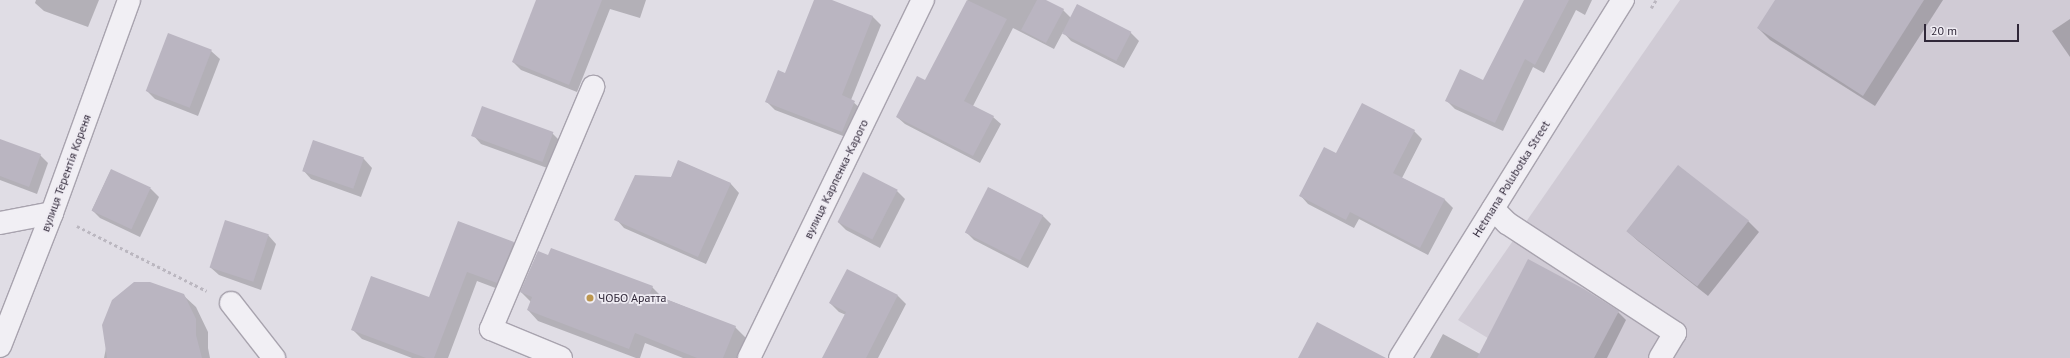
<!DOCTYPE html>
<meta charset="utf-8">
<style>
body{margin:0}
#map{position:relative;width:2070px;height:358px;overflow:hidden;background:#e0dde5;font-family:"PT Sans",sans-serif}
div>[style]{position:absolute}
.built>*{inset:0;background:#d0cbd5}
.shadow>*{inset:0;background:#0003}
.building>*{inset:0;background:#bab5c1;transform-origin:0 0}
.path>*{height:2.5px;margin-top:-1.25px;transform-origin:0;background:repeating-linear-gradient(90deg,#bbb7c0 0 3px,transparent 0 6px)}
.roads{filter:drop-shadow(1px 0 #a8a3ae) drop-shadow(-1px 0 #a8a3ae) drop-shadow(0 1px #a8a3ae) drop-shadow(0 -1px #a8a3ae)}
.minor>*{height:22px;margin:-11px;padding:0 11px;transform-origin:11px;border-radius:11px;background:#f1eff4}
.dots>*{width:11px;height:11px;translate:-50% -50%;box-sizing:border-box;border:2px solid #efecf3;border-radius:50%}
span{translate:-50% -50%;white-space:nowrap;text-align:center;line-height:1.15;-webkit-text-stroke:3.5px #efecf3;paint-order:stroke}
.street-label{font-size:12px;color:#302839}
.poi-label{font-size:12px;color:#302839}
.left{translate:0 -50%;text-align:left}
.scale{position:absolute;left:1924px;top:24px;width:95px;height:18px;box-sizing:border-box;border:2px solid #302839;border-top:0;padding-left:5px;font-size:12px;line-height:14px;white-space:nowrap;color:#302839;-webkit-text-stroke:3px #efecf3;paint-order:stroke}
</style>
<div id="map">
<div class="built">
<div style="clip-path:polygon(1680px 0,2070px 0,2070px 358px,1521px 358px,1458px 320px)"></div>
</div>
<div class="shadow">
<div style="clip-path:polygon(36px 0,99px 0,88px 27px,44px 11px,35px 3px)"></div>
<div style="clip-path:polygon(565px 0,646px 0,640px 18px,610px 9px,577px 92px,521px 70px,513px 62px)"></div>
<div style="clip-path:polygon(815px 0,830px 0,873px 17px,881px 25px,851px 100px,862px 110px,851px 139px,775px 110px,766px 101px,786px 75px)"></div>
<div style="clip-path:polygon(968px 0,1044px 0,1063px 10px,1071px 18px,1077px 5px,1131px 33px,1139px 41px,1124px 68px,1071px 41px,1063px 32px,1054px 49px,1013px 28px,973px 106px,993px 117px,1001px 124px,980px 163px,905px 124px,897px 117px,926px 82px)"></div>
<div style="clip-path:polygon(1526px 0,1592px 0,1585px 15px,1576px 10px,1544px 73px,1533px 67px,1503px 131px,1455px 109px,1446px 100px,1484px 81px)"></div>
<div style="clip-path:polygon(1776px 0,1943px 0,1875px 106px,1770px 40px,1758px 28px)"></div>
<div style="clip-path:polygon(2070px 19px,2070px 57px,2052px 31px)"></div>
<div style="clip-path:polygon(211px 51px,220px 59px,198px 116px,155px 99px,147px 91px)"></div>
<div style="clip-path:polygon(1414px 131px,1422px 139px,1402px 178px,1445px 200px,1453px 208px,1428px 255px,1359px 219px,1354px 228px,1308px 204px,1300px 195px)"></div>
<div style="clip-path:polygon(552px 133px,560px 141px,550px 169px,481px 144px,473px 135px)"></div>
<div style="clip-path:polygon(0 140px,40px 155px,48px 163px,37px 194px,0 180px)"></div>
<div style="clip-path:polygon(314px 141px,364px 159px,372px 168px,361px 197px,311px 179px,303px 170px)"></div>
<div style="clip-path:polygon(679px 161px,731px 184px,739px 193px,706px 264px,624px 228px,616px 219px,671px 178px)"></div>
<div style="clip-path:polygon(111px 170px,151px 189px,159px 197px,140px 237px,100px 218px,92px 210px)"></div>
<div style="clip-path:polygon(989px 188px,1043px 216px,1051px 224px,1028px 268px,974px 240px,966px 232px)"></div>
<div style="clip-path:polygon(897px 191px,905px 199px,880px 248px,846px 230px,838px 222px)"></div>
<div style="clip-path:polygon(1748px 221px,1759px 232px,1708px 296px,1638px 241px,1627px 231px)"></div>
<div style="clip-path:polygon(459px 222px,514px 243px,523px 253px,506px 292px,477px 281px,448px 358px,412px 358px,362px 339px,352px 329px,430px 299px)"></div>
<div style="clip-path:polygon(268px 235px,276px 244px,261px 290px,219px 275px,210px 267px)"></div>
<div style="clip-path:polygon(549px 256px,652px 287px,663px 298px,735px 327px,746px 338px,738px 358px,683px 358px,645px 343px,640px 358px,636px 358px,538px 321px,528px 310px,531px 302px,521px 292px)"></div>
<div style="clip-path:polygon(183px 295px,196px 307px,208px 332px,208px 348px,210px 358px,104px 358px,106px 348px)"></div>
<div style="clip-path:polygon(898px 296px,906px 304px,878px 358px,823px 358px,846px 315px,839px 312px,830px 303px)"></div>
<div style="clip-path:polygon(1618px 312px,1626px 320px,1607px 358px,1430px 358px,1443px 334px,1480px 354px)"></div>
</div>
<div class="building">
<div style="clip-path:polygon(536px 0,602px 0,569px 85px,512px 62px)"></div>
<div style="clip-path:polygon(814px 0,832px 0,873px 16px,842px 95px,855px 101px,842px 132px,765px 102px,778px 70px,785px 73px)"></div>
<div style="clip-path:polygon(967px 0,1007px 19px,964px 101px,994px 116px,973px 156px,896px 117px,917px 76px,925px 80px)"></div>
<div style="clip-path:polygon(1037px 0,1046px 0,1064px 9px,1046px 43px,1021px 30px)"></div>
<div style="clip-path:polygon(1524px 0,1569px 0,1535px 65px,1525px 59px,1495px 123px,1445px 101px,1460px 69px,1483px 80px)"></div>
<div style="clip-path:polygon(1775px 0,1924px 0,1863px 96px,1757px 28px)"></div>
<div style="left:1077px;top:4px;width:61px;height:33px;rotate:27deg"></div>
<div style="left:168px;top:33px;width:47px;height:62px;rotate:21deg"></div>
<div style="clip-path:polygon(1362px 103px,1415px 130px,1393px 173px,1445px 199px,1420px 248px,1350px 212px,1346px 220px,1299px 196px,1324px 147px,1336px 153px)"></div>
<div style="left:482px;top:106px;width:76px;height:32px;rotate:20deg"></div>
<div style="clip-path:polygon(0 139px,41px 154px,29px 187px,0 176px)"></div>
<div style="left:313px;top:140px;width:54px;height:33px;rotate:19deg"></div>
<div style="clip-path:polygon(678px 160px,731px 183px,698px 257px,614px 220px,635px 175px,671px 177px)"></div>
<div style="left:1678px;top:165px;width:90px;height:84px;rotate:38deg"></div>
<div style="left:111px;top:169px;width:44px;height:46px;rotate:25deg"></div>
<div style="left:863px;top:172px;width:39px;height:56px;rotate:27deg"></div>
<div style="left:988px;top:187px;width:62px;height:51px;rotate:27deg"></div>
<div style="left:225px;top:220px;width:46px;height:50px;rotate:18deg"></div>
<div style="clip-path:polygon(458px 221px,514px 242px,497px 283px,467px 272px,434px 358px,426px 358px,351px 330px,371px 276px,429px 297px)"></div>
<div style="clip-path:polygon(551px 248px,653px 286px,650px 293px,736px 326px,723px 358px,697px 358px,635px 333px,629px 349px,527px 310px,532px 297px,520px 292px,538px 251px,548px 255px)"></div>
<div style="clip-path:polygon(1528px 259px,1584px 289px,1619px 311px,1594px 358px,1477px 358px)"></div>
<div style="clip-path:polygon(847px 269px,898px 295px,866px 358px,822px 358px,846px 312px,829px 303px)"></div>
<div style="clip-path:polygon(134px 282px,150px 282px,184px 294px,196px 319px,196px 335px,202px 358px,107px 358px,102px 325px,112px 300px)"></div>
<div style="clip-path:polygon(1317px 322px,1386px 358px,1298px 358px)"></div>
</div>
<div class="path">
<div style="left:1651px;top:8px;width:9px;rotate:-58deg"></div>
<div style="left:77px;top:226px;width:145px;rotate:26.6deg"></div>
</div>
<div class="roads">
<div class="minor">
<div style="left:1493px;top:209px;width:20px;rotate:45deg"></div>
<div style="left:1507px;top:223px;width:201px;rotate:33.2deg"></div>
<div style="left:1675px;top:333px;width:29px;rotate:121deg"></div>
<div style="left:0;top:223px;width:53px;rotate:-10.9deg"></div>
<div style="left:231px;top:303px;width:70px;rotate:52deg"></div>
<div style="left:0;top:346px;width:143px;rotate:-68.6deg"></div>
<div style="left:52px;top:213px;width:226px;rotate:-70.1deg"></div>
<div style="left:561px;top:358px;width:76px;rotate:-157.5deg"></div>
<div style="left:491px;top:329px;width:263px;rotate:-67.1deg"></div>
<div style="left:749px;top:358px;width:398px;rotate:-64.1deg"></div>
<div style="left:1400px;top:358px;width:422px;rotate:-58.1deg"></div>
</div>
</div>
<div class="dots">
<div style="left:590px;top:298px;background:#bd974f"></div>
</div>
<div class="street-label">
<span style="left:66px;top:173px;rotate:-70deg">вулиця Терентія Кореня</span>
<span style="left:836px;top:179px;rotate:-64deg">вулиця Карпенка-Карого</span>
<span style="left:1511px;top:179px;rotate:-58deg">Hetmana Polubotka Street</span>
</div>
<div class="poi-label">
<span class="left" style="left:598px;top:298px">ЧОБО Аратта</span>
</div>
<div class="scale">20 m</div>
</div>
